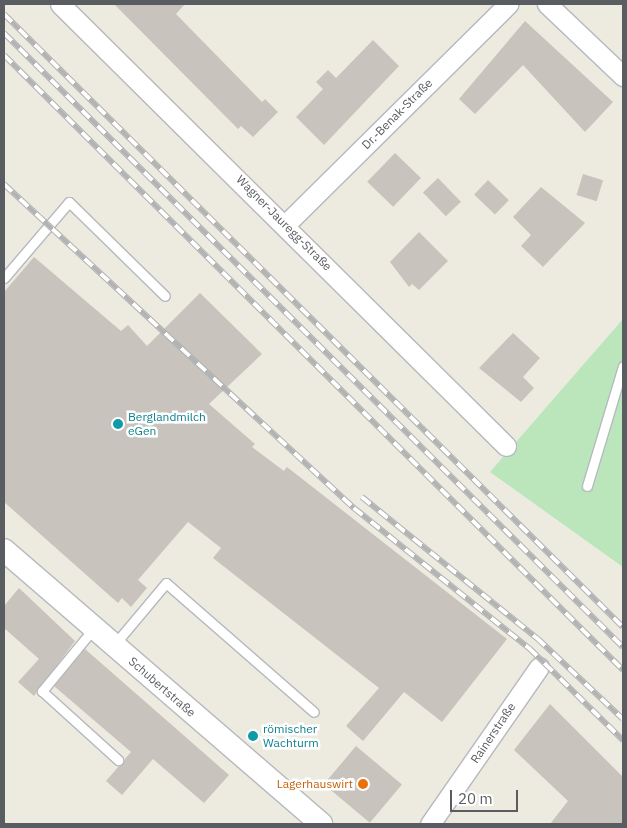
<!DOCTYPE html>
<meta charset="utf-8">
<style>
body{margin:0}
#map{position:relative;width:627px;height:828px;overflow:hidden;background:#edeae0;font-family:"IBM Plex Sans",sans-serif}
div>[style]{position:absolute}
.green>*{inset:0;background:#bbe6bb}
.building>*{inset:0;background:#c8c4bd;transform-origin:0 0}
.roads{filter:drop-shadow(1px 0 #b6b9be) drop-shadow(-1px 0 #b6b9be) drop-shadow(0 1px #b6b9be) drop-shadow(0 -1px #b6b9be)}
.service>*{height:9px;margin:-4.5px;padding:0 4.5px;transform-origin:4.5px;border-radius:4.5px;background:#fff}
.minor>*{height:19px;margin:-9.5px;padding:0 9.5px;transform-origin:9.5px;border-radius:9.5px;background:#fff}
.tertiary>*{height:22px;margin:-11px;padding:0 11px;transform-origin:11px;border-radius:11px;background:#fff}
.rail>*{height:5.5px;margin-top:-2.75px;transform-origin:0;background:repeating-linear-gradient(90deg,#fff 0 11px,#b2b3b3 0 22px);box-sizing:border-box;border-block:1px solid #b2b3b3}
.dots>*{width:14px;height:14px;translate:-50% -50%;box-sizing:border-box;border:2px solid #fff;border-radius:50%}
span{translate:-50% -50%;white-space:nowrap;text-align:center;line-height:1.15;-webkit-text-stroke:5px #fff;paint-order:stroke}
.street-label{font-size:12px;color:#595d62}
.culture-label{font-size:12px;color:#0d838f}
.left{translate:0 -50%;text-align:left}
.food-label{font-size:12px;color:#c56008}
.right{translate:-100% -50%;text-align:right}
.frame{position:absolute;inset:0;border:5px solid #595d62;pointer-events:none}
.scale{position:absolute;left:450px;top:790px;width:68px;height:22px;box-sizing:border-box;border:2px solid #595d62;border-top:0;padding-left:6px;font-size:15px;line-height:18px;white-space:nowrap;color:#595d62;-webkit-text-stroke:4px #fff;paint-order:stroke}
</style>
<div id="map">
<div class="green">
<div style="clip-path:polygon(623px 319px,623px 567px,490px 472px)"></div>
</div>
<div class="building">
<div style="clip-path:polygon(114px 4px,185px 4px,176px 14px,262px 102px,265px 99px,278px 112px,253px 137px,241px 126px,238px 129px)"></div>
<div style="clip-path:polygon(525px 21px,613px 102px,585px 132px,523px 65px,475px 114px,459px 99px)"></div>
<div style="clip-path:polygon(373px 40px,399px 66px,324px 145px,296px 117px,323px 89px,316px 82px,328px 70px,336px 78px)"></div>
<div style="left:395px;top:153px;width:36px;height:40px;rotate:44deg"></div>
<div style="left:583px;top:174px;width:21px;height:22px;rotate:17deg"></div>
<div style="left:438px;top:178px;width:33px;height:21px;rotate:46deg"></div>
<div style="left:488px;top:180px;width:29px;height:20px;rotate:44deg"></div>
<div style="clip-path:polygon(541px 187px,585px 223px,543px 267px,521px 246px,531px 235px,513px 217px)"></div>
<div style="clip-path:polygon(419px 232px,448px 261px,419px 290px,412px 284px,409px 287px,390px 262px)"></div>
<div style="clip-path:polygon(34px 257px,121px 331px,128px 325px,147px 346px,200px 293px,262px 354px,209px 404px,255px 444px,252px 447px,284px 471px,287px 467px,507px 639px,442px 722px,404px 692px,363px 741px,346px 726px,379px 688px,213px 558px,221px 548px,188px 522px,138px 580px,147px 588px,131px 607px,122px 598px,118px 603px,4px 502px,4px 292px)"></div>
<div style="clip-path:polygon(513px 333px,540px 358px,523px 377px,534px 388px,521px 402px,479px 368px)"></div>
<div style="clip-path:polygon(19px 588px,75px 641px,34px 696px,18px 682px,39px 659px,4px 628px,4px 606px)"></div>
<div style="clip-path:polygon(85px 649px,229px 775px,204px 803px,153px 759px,122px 795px,106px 781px,131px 752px,54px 686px)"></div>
<div style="clip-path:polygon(550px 704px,623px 777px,623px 824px,550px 824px,568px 801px,514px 750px)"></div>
<div style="left:356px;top:746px;width:60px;height:50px;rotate:40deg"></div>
</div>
<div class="roads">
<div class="service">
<div style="left:4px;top:278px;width:100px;rotate:-49.5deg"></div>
<div style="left:69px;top:202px;width:134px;rotate:44.4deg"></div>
<div style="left:587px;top:486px;width:125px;rotate:-73.3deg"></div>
<div style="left:94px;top:628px;width:82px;rotate:129.5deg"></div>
<div style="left:42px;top:691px;width:103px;rotate:42.2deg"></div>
<div style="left:114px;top:645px;width:81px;rotate:-50deg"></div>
<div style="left:166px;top:583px;width:196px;rotate:41.1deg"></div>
</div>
<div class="minor">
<div style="left:60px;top:4px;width:628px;rotate:44.74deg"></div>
<div style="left:547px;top:4px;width:105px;rotate:43.5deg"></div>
<div style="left:286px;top:224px;width:313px;rotate:-44.7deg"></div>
<div style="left:430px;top:824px;width:191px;rotate:-55.2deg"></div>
</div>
<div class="tertiary">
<div style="left:4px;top:550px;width:419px;rotate:40.8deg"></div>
</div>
</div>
<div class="rail">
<div style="left:4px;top:14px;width:871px;rotate:44.72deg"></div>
<div style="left:4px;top:33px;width:872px;rotate:44.77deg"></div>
<div style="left:4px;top:55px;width:873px;rotate:44.81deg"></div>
<div style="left:4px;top:184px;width:477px;rotate:42.8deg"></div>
<div style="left:354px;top:508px;width:224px;rotate:38.7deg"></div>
<div style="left:529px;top:648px;width:132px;rotate:44.4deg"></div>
<div style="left:362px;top:497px;width:225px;rotate:38.9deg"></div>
<div style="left:537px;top:638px;width:118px;rotate:43.3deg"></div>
</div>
<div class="dots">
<div style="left:118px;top:424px;background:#0f9aa8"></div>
<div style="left:253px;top:736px;background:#0f9aa8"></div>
<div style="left:363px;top:784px;background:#e8710a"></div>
</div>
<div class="street-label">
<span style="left:397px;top:114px;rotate:-45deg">Dr.-Benak-Straße</span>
<span style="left:284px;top:223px;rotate:45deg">Wagner-Jauregg-Straße</span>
<span style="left:162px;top:687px;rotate:41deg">Schubertstraße</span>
<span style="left:493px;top:733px;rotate:-56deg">Rainerstraße</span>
</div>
<div class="culture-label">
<span class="left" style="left:128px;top:424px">Berglandmilch<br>eGen</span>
<span class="left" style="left:263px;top:736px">römischer<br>Wachturm</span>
</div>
<div class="food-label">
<span class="right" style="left:353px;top:784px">Lagerhauswirt</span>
</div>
<div class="frame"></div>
<div class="scale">20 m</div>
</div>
